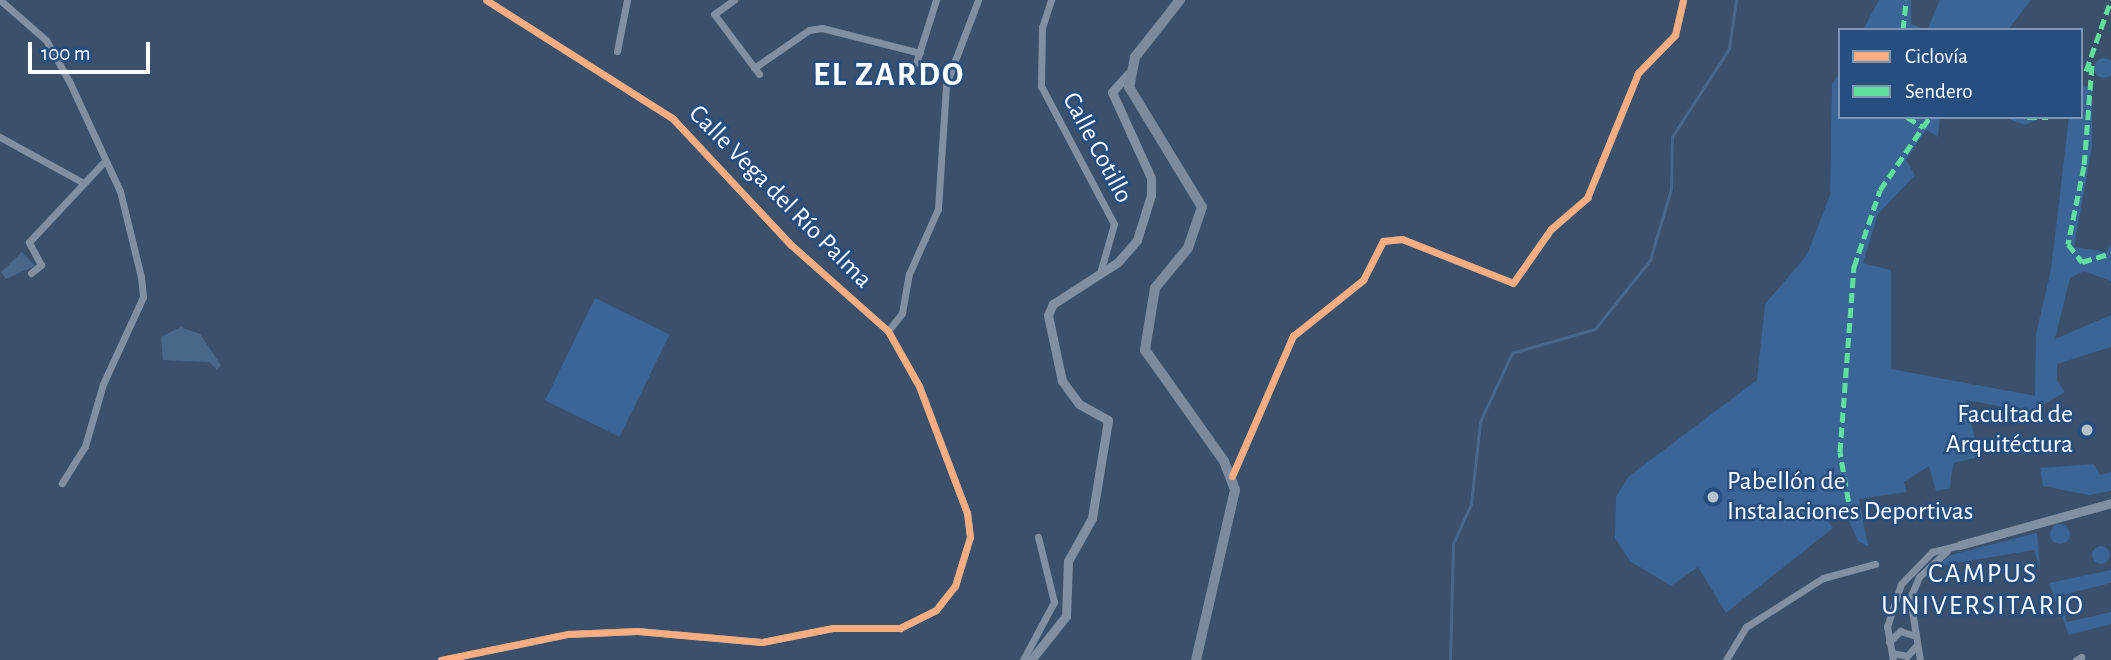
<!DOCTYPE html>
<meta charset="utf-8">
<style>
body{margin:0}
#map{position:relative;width:2111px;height:660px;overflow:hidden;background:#3a506b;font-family:"Alegreya Sans",sans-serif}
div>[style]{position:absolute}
.green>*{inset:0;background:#3a6596;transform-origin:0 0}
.round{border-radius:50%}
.water>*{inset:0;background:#496789}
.stream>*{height:2.5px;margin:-1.25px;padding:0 1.25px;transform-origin:1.25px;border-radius:1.25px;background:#496789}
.minor>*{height:7px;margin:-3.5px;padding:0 3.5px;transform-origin:3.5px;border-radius:3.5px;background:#808fa1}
.tertiary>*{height:9px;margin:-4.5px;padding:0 4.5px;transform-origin:4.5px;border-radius:4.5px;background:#808fa1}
.secondary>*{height:10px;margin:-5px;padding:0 5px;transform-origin:5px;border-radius:5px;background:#7b8b9d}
.quiet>*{height:5px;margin-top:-2.5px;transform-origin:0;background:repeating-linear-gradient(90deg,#60e19b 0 10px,transparent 0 15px)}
.cycleway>*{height:7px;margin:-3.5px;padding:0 3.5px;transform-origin:3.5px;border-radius:3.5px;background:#ffac80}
.dots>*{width:19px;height:19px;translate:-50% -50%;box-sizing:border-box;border:4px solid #264e7f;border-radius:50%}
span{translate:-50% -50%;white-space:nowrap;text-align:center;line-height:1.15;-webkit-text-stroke:5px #264e7f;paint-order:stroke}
.street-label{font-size:26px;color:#fff}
.poi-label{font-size:26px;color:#fff}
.right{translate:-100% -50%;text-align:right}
.left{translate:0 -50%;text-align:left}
.neighbourhood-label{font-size:28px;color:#fff;letter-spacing:2px}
.district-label{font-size:33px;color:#fff;font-weight:700;letter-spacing:2px}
.legend{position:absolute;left:1838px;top:28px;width:245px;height:91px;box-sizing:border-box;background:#264e7f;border:2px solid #7d95b2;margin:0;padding:9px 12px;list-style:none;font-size:21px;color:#fff}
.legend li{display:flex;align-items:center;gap:14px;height:35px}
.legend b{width:35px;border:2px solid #7d95b2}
.scale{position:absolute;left:28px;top:42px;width:122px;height:32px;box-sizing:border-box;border:4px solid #fff;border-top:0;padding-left:9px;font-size:21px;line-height:24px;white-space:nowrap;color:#fff;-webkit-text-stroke:5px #264e7f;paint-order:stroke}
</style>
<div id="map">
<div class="green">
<div style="clip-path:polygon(1879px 0,1911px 0,1911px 24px,1927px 30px,1863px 30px)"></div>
<div style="clip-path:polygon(1940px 0,2031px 0,2008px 30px,1927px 30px)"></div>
<div class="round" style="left:2094px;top:58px;width:20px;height:20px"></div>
<div style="clip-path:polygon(1840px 73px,1840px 117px,1940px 117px,1938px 137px,1926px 130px,1906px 160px,1915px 175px,1878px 214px,1863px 263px,1891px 270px,1891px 369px,2035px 396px,2036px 334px,2051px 270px,2069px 117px,2081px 117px,2081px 85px,2092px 87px,2092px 146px,2074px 247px,2107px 252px,2111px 243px,2111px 281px,2084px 271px,2070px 278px,2055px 339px,2111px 315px,2111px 347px,2057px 364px,2057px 381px,2065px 392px,2031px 412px,1966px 400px,1979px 457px,1953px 463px,1950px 488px,1936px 491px,1929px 466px,1904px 482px,1907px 492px,1859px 499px,1868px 546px,1858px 541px,1844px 510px,1828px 521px,1833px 528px,1726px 613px,1698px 567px,1671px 586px,1630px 561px,1615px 538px,1616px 497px,1628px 477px,1757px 380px,1765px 304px,1807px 255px,1830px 195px,1832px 84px)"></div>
<div style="clip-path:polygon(2004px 117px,2043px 117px,2025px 125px)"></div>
<div style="left:595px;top:298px;width:83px;height:114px;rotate:26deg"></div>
<div style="clip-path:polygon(2094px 464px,2100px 475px,2111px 472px,2111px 491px,2089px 495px,2043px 486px,2040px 468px)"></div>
<div class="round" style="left:2050px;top:524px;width:20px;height:20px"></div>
<div style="clip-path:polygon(2037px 533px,2040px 569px,2034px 550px,1937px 566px,1951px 555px)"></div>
<div class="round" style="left:2092px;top:546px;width:18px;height:18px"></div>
<div style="clip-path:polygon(2111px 570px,2111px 583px,2059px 596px,2067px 622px,2111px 612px,2111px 624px,2069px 635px,2049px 583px)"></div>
</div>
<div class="water">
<div style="clip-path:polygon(22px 252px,35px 266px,6px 279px,1px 272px)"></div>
<div style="clip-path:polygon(181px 327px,200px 334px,221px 365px,217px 370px,209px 362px,163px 360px,161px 337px)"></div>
</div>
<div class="stream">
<div style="left:1450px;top:660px;width:116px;rotate:-88.5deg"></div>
<div style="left:1453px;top:544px;width:44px;rotate:-65.8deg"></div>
<div style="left:1471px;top:504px;width:82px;rotate:-83.7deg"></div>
<div style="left:1480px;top:422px;width:76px;rotate:-65.1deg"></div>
<div style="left:1512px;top:353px;width:86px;rotate:-16.1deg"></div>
<div style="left:1595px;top:329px;width:88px;rotate:-51.4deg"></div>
<div style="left:1650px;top:260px;width:74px;rotate:-73.5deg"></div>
<div style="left:1671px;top:189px;width:52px;rotate:-88.9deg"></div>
<div style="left:1672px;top:137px;width:105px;rotate:-57.1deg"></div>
<div style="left:1729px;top:49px;width:49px;rotate:-81.9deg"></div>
</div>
<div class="minor">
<div style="left:0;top:0;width:61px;rotate:41deg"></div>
<div style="left:46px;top:40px;width:49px;rotate:60.8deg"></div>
<div style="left:70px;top:83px;width:119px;rotate:65.2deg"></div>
<div style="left:120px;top:191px;width:89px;rotate:76.3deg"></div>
<div style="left:141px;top:277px;width:20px;rotate:84deg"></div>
<div style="left:143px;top:297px;width:96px;rotate:114.7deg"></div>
<div style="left:103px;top:384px;width:65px;rotate:106.2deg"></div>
<div style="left:85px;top:446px;width:44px;rotate:121.9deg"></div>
<div style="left:734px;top:0;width:24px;rotate:145deg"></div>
<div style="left:714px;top:14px;width:75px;rotate:53.1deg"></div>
<div style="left:1051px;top:0;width:28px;rotate:108deg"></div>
<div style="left:1042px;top:27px;width:59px;rotate:91deg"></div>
<div style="left:1041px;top:86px;width:156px;rotate:62.1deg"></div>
<div style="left:1114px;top:224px;width:51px;rotate:105.9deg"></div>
<div style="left:617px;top:51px;width:52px;rotate:-78.9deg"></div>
<div style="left:916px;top:63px;width:66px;rotate:-72.4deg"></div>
<div style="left:754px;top:68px;width:67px;rotate:-34.6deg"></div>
<div style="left:809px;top:30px;width:13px;rotate:-9deg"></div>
<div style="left:822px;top:28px;width:101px;rotate:14.3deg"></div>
<div style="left:0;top:137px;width:94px;rotate:28.8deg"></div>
<div style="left:31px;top:273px;width:13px;rotate:-39deg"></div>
<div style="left:41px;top:265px;width:26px;rotate:-118deg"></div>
<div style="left:29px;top:242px;width:108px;rotate:-46.9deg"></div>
<div style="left:888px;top:331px;width:23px;rotate:-52deg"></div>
<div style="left:902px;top:313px;width:40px;rotate:-80deg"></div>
<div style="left:909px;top:274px;width:71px;rotate:-66deg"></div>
<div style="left:938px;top:209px;width:125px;rotate:-86.3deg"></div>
<div style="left:946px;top:84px;width:90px;rotate:-69.1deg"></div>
<div style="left:1232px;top:476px;width:153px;rotate:-66.5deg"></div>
<div style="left:1293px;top:336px;width:90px;rotate:-38.7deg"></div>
<div style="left:1363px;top:280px;width:44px;rotate:-62.9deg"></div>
<div style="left:1383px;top:241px;width:19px;rotate:-6deg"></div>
<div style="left:1402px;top:239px;width:119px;rotate:21.6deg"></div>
<div style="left:1513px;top:283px;width:66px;rotate:-54.9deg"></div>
<div style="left:1551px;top:229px;width:48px;rotate:-40.7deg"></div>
<div style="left:1587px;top:198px;width:135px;rotate:-67.8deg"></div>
<div style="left:1638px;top:73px;width:53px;rotate:-45.8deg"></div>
<div style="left:1675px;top:35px;width:36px;rotate:-77deg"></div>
<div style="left:1889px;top:642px;width:16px;rotate:-45deg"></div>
<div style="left:1900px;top:631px;width:13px;rotate:18deg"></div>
<div style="left:1892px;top:653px;width:15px;rotate:11deg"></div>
<div style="left:1907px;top:656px;width:12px;rotate:-48deg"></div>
<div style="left:441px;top:660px;width:130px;rotate:-11.6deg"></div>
<div style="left:568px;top:634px;width:69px;rotate:-2.5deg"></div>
<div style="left:637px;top:631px;width:125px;rotate:5deg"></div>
<div style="left:762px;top:642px;width:72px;rotate:-11.2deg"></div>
<div style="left:833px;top:628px;width:67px"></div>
<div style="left:900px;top:628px;width:40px;rotate:-26.6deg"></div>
<div style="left:936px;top:610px;width:31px;rotate:-52deg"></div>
<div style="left:955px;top:586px;width:51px;rotate:-73deg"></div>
<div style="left:970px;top:537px;width:24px;rotate:-97deg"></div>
<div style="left:967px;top:513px;width:136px;rotate:-110.7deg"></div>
<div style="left:919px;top:386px;width:63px;rotate:-119.4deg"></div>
<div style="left:888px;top:331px;width:130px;rotate:-138.4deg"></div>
<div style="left:791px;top:245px;width:174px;rotate:-133.1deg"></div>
<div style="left:672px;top:118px;width:220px;rotate:-147.6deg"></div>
<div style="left:1023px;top:660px;width:66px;rotate:-61.9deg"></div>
<div style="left:1054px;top:602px;width:67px;rotate:-103.8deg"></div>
<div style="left:1726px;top:660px;width:39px;rotate:-59deg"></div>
<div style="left:1746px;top:627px;width:91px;rotate:-32.5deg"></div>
<div style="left:1823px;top:578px;width:54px;rotate:-15.1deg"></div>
<div style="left:1893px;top:660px;width:34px;rotate:-100deg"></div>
<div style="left:1887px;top:627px;width:45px;rotate:-72deg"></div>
<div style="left:1901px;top:584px;width:45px;rotate:-45.9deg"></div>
<div style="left:1932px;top:552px;width:29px;rotate:-14deg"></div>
<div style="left:1920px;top:660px;width:63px;rotate:-99.2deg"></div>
<div style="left:1910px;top:598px;width:23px;rotate:-67deg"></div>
<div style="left:1919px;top:577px;width:38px;rotate:-43deg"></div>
<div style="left:2076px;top:660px;width:6px;rotate:-31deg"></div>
</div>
<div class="tertiary">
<div style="left:1960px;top:545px;width:157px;rotate:-15.5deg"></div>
<div style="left:1031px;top:660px;width:56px;rotate:-51.5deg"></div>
<div style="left:1066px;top:616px;width:55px;rotate:-87.9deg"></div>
<div style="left:1068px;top:561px;width:49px;rotate:-60.8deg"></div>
<div style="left:1092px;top:518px;width:99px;rotate:-80.7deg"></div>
<div style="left:1108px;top:420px;width:33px;rotate:-151deg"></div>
<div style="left:1079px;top:404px;width:29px;rotate:-126deg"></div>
<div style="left:1062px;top:381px;width:67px;rotate:-102deg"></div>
<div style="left:1048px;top:315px;width:12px;rotate:-66deg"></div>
<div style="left:1053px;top:304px;width:77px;rotate:-32.9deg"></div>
<div style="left:1118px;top:262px;width:29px;rotate:-49deg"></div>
<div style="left:1137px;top:240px;width:47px;rotate:-72.7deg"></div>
<div style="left:1151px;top:195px;width:17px;rotate:-90deg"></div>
<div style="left:1151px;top:178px;width:94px;rotate:-114.4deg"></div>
<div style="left:1112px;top:92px;width:25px;rotate:-48deg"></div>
</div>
<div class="secondary">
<div style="left:1180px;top:0;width:73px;rotate:128.3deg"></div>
<div style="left:1135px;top:57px;width:31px;rotate:101deg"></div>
<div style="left:1129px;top:87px;width:140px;rotate:58.7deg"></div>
<div style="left:1202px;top:207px;width:43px;rotate:108.9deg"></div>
<div style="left:1188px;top:248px;width:52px;rotate:129.5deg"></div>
<div style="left:1155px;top:288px;width:63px;rotate:99.2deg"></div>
<div style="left:1145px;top:350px;width:136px;rotate:54.6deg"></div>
<div style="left:1224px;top:461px;width:31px;rotate:69deg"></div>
<div style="left:1235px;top:490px;width:174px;rotate:102.9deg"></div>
</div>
<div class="quiet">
<div style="left:1903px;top:30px;width:30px;rotate:-84deg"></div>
<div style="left:2092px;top:65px;width:101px;rotate:94.5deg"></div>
<div style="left:2084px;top:166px;width:80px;rotate:101.6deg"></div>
<div style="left:2068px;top:244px;width:23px;rotate:52deg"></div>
<div style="left:2082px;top:262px;width:30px;rotate:-17deg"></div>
<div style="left:2086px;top:71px;width:75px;rotate:-70.6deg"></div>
<div style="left:1907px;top:117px;width:19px;rotate:32deg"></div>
<div style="left:1923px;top:127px;width:12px;rotate:-55deg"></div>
<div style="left:2027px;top:117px;width:21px"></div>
<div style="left:1851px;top:516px;width:65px;rotate:-99.8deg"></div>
<div style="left:1840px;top:452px;width:186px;rotate:-85.7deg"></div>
<div style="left:1854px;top:267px;width:81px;rotate:-71.3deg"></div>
<div style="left:1880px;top:190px;width:76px;rotate:-55.7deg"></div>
</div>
<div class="cycleway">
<div style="left:1232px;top:476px;width:153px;rotate:-66.5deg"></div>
<div style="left:1293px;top:336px;width:90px;rotate:-38.7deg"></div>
<div style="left:1363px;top:280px;width:44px;rotate:-62.9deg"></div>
<div style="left:1383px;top:241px;width:19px;rotate:-6deg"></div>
<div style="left:1402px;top:239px;width:119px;rotate:21.6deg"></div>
<div style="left:1513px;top:283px;width:66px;rotate:-54.9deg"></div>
<div style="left:1551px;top:229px;width:48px;rotate:-40.7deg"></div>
<div style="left:1587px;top:198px;width:135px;rotate:-67.8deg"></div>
<div style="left:1638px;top:73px;width:53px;rotate:-45.8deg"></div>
<div style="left:1675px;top:35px;width:36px;rotate:-77deg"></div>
<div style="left:441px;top:660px;width:130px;rotate:-11.6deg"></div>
<div style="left:568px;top:634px;width:69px;rotate:-2.5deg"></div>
<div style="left:637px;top:631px;width:125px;rotate:5deg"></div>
<div style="left:762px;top:642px;width:72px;rotate:-11.2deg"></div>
<div style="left:833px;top:628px;width:67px"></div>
<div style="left:900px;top:628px;width:40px;rotate:-26.6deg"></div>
<div style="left:936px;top:610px;width:31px;rotate:-52deg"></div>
<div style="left:955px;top:586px;width:51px;rotate:-73deg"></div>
<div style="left:970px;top:537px;width:24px;rotate:-97deg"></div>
<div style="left:967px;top:513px;width:136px;rotate:-110.7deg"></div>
<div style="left:919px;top:386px;width:63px;rotate:-119.4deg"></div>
<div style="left:888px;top:331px;width:130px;rotate:-138.4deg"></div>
<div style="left:791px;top:245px;width:174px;rotate:-133.1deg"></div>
<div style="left:672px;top:118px;width:220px;rotate:-147.6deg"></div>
</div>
<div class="dots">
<div style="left:2087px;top:430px;background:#bac2cb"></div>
<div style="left:1713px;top:497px;background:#bac2cb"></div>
</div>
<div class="street-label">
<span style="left:1097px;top:148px;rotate:62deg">Calle Cotillo</span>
<span style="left:780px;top:197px;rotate:45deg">Calle Vega del Río Palma</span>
</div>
<div class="poi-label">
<span class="right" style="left:2073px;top:430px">Facultad de<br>Arquitéctura</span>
<span class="left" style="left:1727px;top:497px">Pabellón de<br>Instalaciones Deportivas</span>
</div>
<div class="neighbourhood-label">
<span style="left:1983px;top:590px">CAMPUS<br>UNIVERSITARIO</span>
</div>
<div class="district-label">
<span style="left:889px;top:76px">EL ZARDO</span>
</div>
<ul class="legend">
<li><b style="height:9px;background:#ffac80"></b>Ciclovía</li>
<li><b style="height:9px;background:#60e19b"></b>Sendero</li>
</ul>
<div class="scale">100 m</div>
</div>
